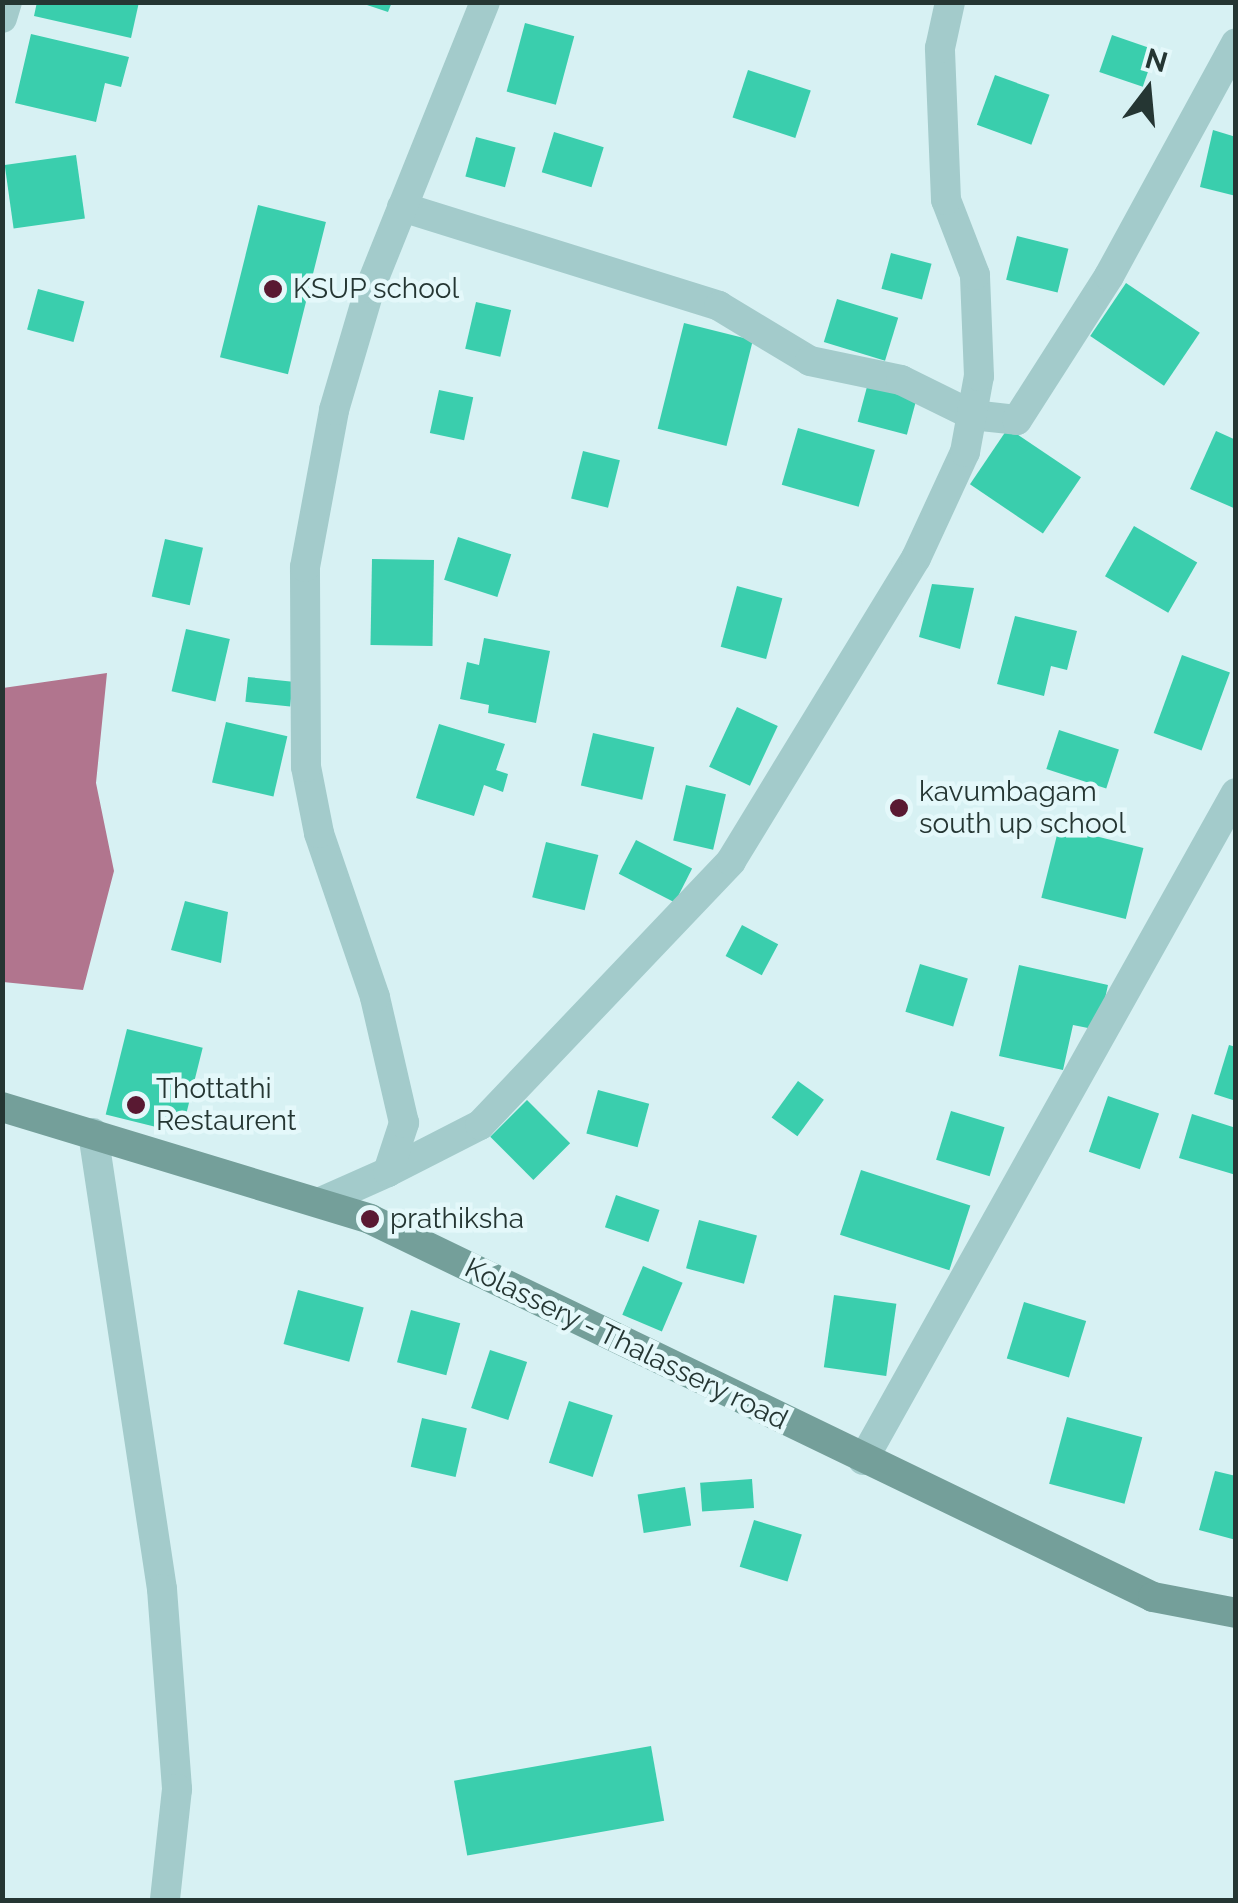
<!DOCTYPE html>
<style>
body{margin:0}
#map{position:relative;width:1238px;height:1903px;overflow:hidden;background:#d7f1f3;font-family:Raleway,sans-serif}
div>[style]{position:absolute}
.water>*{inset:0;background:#b1758e}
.building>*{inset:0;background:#3acead;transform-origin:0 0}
.street>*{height:30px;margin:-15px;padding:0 15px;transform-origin:15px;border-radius:15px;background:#a3cbcb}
.secondary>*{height:30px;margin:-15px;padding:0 15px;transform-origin:15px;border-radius:15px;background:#749f9a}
.dots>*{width:28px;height:28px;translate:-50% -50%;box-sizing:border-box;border:5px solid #e4f8fa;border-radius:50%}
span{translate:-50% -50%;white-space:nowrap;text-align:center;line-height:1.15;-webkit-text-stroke:9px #e4f8fa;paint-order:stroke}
.poi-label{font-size:28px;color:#253633}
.left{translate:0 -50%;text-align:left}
.street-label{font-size:28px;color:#253633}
.frame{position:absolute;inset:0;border:5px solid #253633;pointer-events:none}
.north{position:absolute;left:1098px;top:40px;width:100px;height:100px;-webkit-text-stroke:8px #e4f8fa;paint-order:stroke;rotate:16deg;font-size:28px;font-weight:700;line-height:40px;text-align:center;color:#253633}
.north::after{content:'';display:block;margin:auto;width:35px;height:45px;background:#253633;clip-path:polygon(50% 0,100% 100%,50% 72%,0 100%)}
</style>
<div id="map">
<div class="water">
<div style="clip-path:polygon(107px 673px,96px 783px,114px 871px,83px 990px,3px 982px,3px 688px)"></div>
</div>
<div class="building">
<div style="clip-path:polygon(37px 2px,139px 2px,131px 38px,34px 16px)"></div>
<div style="clip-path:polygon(358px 2px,392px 2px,388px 12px)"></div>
<div style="left:525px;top:23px;width:51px;height:71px;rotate:15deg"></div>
<div style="clip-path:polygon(31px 34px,129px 57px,121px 87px,105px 83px,96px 122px,15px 103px)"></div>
<div style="left:1112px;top:35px;width:46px;height:39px;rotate:19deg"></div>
<div style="left:748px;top:70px;width:66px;height:50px;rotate:18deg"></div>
<div style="left:995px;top:75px;width:58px;height:53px;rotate:20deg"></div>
<div style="clip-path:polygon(1213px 130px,1236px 137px,1236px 196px,1200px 187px)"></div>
<div style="left:554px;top:132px;width:52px;height:42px;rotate:17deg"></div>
<div style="left:476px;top:137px;width:41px;height:41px;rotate:15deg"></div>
<div style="left:76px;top:155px;width:64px;height:72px;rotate:82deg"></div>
<div style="left:258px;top:205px;width:70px;height:157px;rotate:14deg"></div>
<div style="left:1017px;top:236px;width:53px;height:45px;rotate:14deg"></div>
<div style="left:891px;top:253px;width:42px;height:37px;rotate:15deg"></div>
<div style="left:1126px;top:283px;width:89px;height:64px;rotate:34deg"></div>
<div style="left:38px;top:289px;width:48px;height:42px;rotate:15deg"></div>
<div style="left:837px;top:299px;width:64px;height:45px;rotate:17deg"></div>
<div style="left:476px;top:302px;width:36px;height:48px;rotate:13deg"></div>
<div style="left:684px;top:323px;width:71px;height:109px;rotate:14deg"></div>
<div style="left:868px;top:383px;width:51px;height:40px;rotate:15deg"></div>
<div style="left:439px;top:390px;width:35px;height:44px;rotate:12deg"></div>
<div style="left:798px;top:428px;width:80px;height:59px;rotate:16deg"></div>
<div style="left:1008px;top:428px;width:88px;height:68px;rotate:34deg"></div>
<div style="clip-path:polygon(1216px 431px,1236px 440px,1236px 509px,1190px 489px)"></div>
<div style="left:583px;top:451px;width:38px;height:49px;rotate:14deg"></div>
<div style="left:1134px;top:526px;width:73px;height:58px;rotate:30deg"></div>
<div style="left:458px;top:537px;width:56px;height:45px;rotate:18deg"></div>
<div style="left:165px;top:539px;width:39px;height:59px;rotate:13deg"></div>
<div style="left:372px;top:559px;width:62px;height:86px;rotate:1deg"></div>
<div style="clip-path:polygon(932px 584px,974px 588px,960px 649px,919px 637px)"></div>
<div style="left:737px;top:586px;width:47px;height:63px;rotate:15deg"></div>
<div style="clip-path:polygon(1015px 616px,1077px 631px,1067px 670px,1051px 666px,1044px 696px,997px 684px)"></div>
<div style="left:186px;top:629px;width:45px;height:64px;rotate:13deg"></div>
<div style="clip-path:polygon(484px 638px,550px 651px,536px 723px,488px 713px,489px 705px,460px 699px,467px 662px,479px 665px)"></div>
<div style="left:1182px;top:655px;width:51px;height:83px;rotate:20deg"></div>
<div style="left:248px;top:677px;width:45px;height:25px;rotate:6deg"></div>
<div style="left:737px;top:707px;width:45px;height:66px;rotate:25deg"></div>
<div style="left:226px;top:722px;width:63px;height:62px;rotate:13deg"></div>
<div style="clip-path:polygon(439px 724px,505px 744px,496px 770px,508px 774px,503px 792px,484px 785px,474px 816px,416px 798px)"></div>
<div style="left:1059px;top:730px;width:63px;height:41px;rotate:18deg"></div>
<div style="left:593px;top:733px;width:63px;height:54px;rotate:13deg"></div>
<div style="left:686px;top:785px;width:41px;height:57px;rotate:13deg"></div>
<div style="left:1059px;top:827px;width:87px;height:73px;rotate:14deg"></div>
<div style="left:636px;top:840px;width:63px;height:38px;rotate:27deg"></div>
<div style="left:546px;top:842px;width:54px;height:57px;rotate:14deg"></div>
<div style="clip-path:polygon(185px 901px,228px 912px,221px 963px,171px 950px)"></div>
<div style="left:742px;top:925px;width:41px;height:35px;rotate:28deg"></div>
<div style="left:920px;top:964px;width:50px;height:50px;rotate:17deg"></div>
<div style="clip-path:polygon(1019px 965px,1108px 985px,1098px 1030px,1073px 1025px,1063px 1070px,999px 1056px)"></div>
<div style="left:127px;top:1029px;width:78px;height:88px;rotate:14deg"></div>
<div style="clip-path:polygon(1229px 1045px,1236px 1047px,1236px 1101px,1214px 1094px)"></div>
<div style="left:798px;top:1081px;width:32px;height:45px;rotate:36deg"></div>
<div style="left:598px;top:1090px;width:53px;height:45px;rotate:15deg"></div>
<div style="left:1108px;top:1096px;width:54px;height:59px;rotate:19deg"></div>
<div style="left:527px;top:1100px;width:61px;height:52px;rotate:45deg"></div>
<div style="left:951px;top:1111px;width:56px;height:51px;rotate:17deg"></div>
<div style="clip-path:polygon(1192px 1114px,1236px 1128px,1236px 1175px,1179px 1158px)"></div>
<div style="left:861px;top:1170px;width:115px;height:68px;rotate:18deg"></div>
<div style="left:616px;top:1195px;width:46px;height:34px;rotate:19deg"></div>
<div style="left:699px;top:1220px;width:60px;height:50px;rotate:15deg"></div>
<div style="left:643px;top:1266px;width:43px;height:53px;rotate:23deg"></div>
<div style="left:298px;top:1290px;width:68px;height:56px;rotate:15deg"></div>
<div style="left:834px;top:1295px;width:63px;height:73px;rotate:8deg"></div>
<div style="left:1024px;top:1302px;width:65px;height:59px;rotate:17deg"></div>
<div style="left:411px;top:1310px;width:51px;height:54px;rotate:15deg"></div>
<div style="left:490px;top:1350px;width:39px;height:61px;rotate:18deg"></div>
<div style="left:569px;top:1401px;width:46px;height:65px;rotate:18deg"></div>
<div style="left:1067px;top:1417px;width:78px;height:69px;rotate:15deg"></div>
<div style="left:422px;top:1418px;width:46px;height:50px;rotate:13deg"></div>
<div style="clip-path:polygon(1215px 1471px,1236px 1476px,1236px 1540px,1199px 1530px)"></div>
<div style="left:752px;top:1479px;width:29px;height:52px;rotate:86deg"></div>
<div style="left:685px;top:1487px;width:39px;height:48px;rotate:81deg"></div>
<div style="left:754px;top:1520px;width:50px;height:49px;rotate:17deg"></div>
<div style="left:651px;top:1746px;width:76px;height:200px;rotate:80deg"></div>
</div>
<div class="street">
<div style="left:2px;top:18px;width:17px;rotate:-73deg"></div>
<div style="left:402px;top:207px;width:332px;rotate:17.3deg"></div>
<div style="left:719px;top:306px;width:106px;rotate:31.1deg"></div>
<div style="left:810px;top:361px;width:93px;rotate:11.8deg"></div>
<div style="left:901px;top:380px;width:79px;rotate:26.2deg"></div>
<div style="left:972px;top:415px;width:45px;rotate:6.3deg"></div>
<div style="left:1017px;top:420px;width:171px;rotate:-57.4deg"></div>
<div style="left:1109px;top:276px;width:265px;rotate:-61.4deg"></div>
<div style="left:93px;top:1133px;width:461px;rotate:81.4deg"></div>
<div style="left:162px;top:1589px;width:201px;rotate:85.7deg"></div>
<div style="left:177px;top:1789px;width:112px;rotate:96.2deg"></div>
<div style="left:388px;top:1172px;width:103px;rotate:-27.1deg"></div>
<div style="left:480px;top:1125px;width:364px;rotate:-46.4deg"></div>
<div style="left:731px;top:861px;width:355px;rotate:-58.6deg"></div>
<div style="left:916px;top:558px;width:117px;rotate:-65.2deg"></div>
<div style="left:965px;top:452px;width:77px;rotate:-79.6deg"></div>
<div style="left:979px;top:376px;width:101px;rotate:-92.3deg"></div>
<div style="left:975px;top:275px;width:80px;rotate:-111.1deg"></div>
<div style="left:946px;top:200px;width:152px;rotate:-92.3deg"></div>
<div style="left:940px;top:48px;width:47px;rotate:-77.7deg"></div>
<div style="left:323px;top:1201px;width:71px;rotate:-24deg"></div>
<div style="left:388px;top:1172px;width:52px;rotate:-71.9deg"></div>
<div style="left:404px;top:1123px;width:129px;rotate:-103deg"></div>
<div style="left:375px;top:997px;width:173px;rotate:-108.9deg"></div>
<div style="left:319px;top:833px;width:67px;rotate:-101.1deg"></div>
<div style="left:306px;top:767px;width:200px;rotate:-90.3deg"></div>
<div style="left:305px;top:567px;width:160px;rotate:-79.5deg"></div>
<div style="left:334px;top:410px;width:127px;rotate:-73.6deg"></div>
<div style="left:370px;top:288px;width:308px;rotate:-68.1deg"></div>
<div style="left:863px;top:1460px;width:764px;rotate:-60.79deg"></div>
</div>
<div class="secondary">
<div style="left:2px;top:1107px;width:385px;rotate:16.9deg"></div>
<div style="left:370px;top:1219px;width:869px;rotate:25.77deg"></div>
<div style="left:1153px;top:1597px;width:85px;rotate:10.9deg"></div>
</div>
<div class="dots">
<div style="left:273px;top:289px;background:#591932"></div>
<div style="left:899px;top:808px;background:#591932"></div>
<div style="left:136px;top:1105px;background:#591932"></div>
<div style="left:370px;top:1219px;background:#591932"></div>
</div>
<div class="poi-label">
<span class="left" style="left:293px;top:289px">KSUP school</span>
<span class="left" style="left:919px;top:808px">kavumbagam<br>south up school</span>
<span class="left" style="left:156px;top:1105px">Thottathi<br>Restaurent</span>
<span class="left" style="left:390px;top:1219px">prathiksha</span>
</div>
<div class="street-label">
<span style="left:626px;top:1344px;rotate:26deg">Kolassery - Thalassery road</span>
</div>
<div class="frame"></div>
<div class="north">N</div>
</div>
